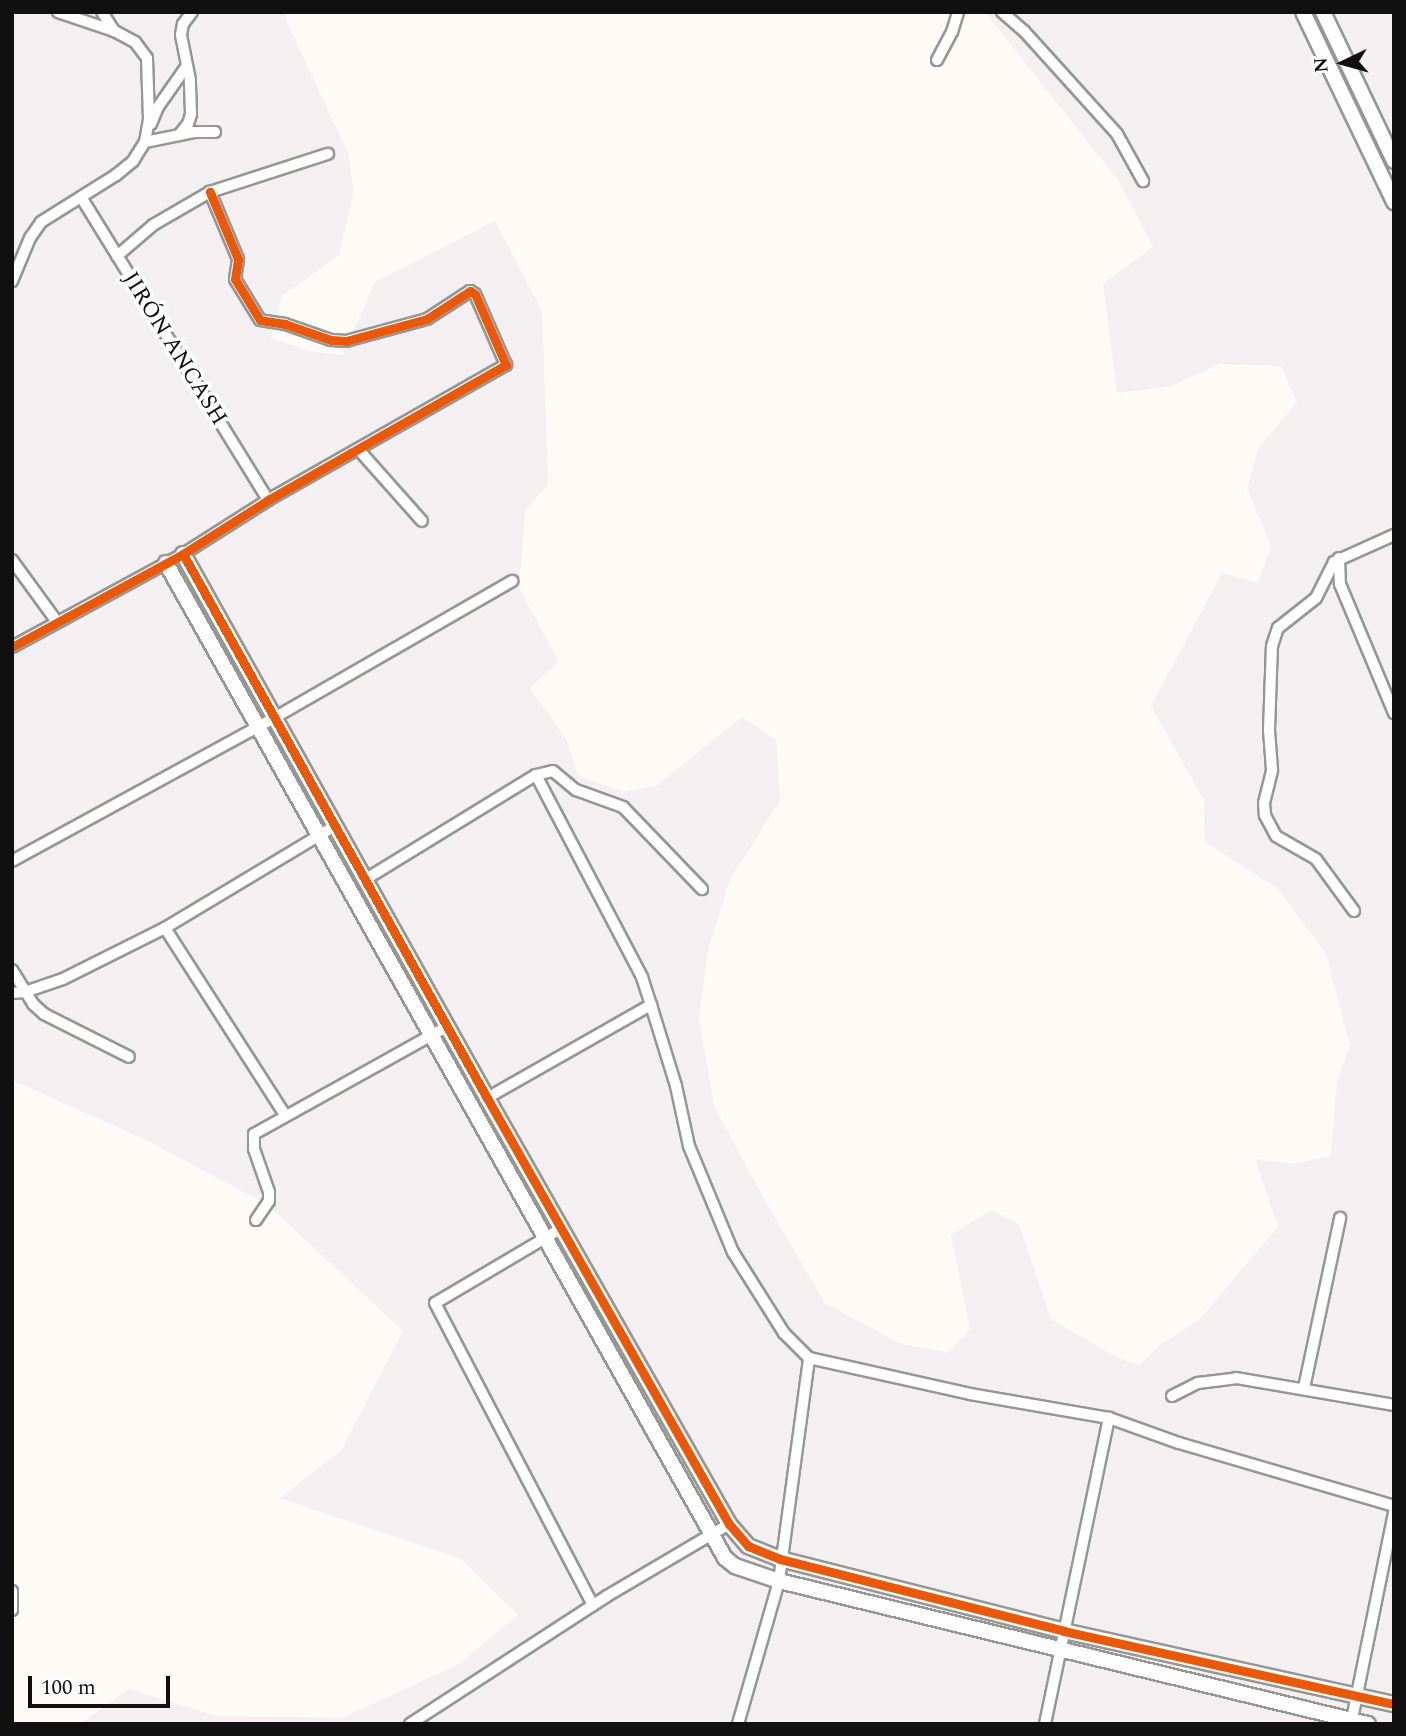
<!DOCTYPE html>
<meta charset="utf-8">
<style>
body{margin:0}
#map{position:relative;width:1406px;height:1736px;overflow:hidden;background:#fcfbf6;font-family:Spectral,serif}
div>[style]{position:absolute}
.industrial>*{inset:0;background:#f4eff1}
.roads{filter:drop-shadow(2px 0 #969694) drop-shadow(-2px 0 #969694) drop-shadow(0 2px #969694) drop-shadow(0 -2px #969694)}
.minor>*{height:10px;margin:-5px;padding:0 5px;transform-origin:5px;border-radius:5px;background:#fffefe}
.tertiary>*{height:14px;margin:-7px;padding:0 7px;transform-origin:7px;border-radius:7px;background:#fffefe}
.cycleway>*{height:9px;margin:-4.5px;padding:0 4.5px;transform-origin:4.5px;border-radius:4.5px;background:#e8590c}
span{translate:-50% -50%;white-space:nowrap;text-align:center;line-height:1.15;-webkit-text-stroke:7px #fff;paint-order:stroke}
.street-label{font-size:23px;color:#101010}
.frame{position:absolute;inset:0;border:14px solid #101010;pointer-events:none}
.north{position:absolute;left:1308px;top:28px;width:70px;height:70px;-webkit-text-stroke:5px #fff;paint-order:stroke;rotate:265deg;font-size:19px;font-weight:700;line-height:28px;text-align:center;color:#101010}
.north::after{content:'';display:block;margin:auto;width:24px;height:32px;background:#101010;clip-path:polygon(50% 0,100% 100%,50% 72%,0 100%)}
.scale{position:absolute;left:28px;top:1676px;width:142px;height:32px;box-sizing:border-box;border:4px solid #101010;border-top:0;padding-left:9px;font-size:21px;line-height:24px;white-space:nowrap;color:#101010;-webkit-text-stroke:5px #fff;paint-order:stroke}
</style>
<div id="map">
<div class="industrial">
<div style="clip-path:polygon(12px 12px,285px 12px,287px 22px,348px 153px,354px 192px,339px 255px,282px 296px,271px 338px,310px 351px,343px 355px,375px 282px,495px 221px,542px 311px,548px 484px,525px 511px,519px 588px,559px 662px,530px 688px,566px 739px,578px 776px,625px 792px,656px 786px,742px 717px,776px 740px,780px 801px,730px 879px,708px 951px,699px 1018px,714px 1106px,768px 1206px,825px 1303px,899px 1343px,948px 1353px,970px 1329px,951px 1235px,991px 1210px,1019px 1224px,1051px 1319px,1118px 1358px,1139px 1365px,1160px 1345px,1199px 1320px,1278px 1227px,1255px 1159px,1292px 1164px,1331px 1156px,1337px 1082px,1350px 1044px,1326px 954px,1277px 888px,1205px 842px,1204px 800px,1151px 706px,1222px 573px,1258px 583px,1271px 545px,1247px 489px,1258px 449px,1297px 402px,1281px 366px,1220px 364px,1171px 386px,1117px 393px,1103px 284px,1153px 247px,1118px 180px,985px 12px,1394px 12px,1394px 1724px,80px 1724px,129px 1689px,217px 1716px,342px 1718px,459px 1664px,518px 1615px,461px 1559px,280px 1498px,341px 1451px,403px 1331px,268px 1205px,146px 1140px,12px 1080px)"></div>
</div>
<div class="roads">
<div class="minor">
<div style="left:58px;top:12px;width:59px;rotate:18.7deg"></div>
<div style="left:1002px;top:12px;width:29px;rotate:41deg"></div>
<div style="left:1024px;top:31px;width:139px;rotate:47.9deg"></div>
<div style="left:1117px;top:134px;width:54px;rotate:61deg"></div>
<div style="left:937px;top:60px;width:32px;rotate:-62deg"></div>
<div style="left:952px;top:32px;width:21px;rotate:-73deg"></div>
<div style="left:151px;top:124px;width:18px;rotate:-68deg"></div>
<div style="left:158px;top:107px;width:49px;rotate:-55deg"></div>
<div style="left:179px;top:135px;width:14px;rotate:-51deg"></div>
<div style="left:188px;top:124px;width:10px;rotate:-73deg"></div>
<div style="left:191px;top:114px;width:34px;rotate:-92deg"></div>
<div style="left:190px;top:80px;width:46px;rotate:-101.3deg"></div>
<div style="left:181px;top:35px;width:11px;rotate:-80deg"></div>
<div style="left:183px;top:24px;width:15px;rotate:-53deg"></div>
<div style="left:145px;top:142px;width:50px;rotate:-11.5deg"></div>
<div style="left:194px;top:132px;width:21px"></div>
<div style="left:81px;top:197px;width:356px;rotate:58.3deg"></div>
<div style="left:117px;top:256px;width:48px;rotate:-40.7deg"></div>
<div style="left:153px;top:225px;width:66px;rotate:-30.1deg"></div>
<div style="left:210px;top:192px;width:124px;rotate:-17.9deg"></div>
<div style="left:12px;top:281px;width:47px;rotate:-67.3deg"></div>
<div style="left:30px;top:238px;width:19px;rotate:-55deg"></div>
<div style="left:41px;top:222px;width:89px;rotate:-32.1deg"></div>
<div style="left:116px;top:175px;width:22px;rotate:-39deg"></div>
<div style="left:133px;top:161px;width:22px;rotate:-58deg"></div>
<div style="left:145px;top:142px;width:23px;rotate:-80deg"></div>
<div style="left:149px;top:119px;width:61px;rotate:-91.9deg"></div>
<div style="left:147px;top:58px;width:20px;rotate:-127deg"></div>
<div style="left:135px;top:42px;width:24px;rotate:-152deg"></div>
<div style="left:114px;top:31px;width:22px;rotate:-122deg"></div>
<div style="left:358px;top:449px;width:96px;rotate:48.4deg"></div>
<div style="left:1339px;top:558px;width:26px;rotate:88deg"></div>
<div style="left:1340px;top:584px;width:140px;rotate:67.3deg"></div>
<div style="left:12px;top:560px;width:77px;rotate:54deg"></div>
<div style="left:12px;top:647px;width:195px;rotate:-28.5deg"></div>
<div style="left:183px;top:554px;width:101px;rotate:-32.4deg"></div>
<div style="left:268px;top:500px;width:274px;rotate:-29.6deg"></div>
<div style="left:506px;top:365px;width:77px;rotate:-113.6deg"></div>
<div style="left:475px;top:294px;width:6px;rotate:-149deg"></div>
<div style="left:470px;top:291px;width:51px;rotate:146.9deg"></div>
<div style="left:427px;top:319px;width:84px;rotate:164.8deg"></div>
<div style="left:346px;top:341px;width:15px;rotate:-176deg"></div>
<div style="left:331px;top:340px;width:49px;rotate:-160.8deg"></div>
<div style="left:285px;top:324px;width:25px;rotate:-171deg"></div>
<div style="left:260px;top:320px;width:48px;rotate:-121.4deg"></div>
<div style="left:235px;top:279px;width:20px;rotate:-81deg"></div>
<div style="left:238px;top:259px;width:73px;rotate:-112.7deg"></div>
<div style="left:12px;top:861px;width:298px;rotate:-28.6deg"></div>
<div style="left:274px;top:718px;width:275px;rotate:-29.9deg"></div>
<div style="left:366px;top:879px;width:199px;rotate:-31.5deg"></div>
<div style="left:536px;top:775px;width:17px;rotate:-13deg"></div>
<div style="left:553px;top:771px;width:30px;rotate:40deg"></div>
<div style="left:576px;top:790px;width:50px;rotate:19.9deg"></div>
<div style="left:623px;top:807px;width:114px;rotate:46.1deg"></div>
<div style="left:1354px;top:911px;width:64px;rotate:-126.2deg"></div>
<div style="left:1316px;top:859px;width:46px;rotate:-150.1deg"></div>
<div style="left:1276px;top:836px;width:24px;rotate:-118deg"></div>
<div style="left:1265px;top:815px;width:12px;rotate:-95deg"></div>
<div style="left:1264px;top:803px;width:34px;rotate:-76deg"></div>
<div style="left:1272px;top:770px;width:40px;rotate:-94.3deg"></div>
<div style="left:1269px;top:730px;width:84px;rotate:-88deg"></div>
<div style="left:1272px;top:646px;width:19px;rotate:-72deg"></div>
<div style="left:1278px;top:628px;width:48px;rotate:-38.3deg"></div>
<div style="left:1316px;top:598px;width:40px;rotate:-63.4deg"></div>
<div style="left:1334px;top:562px;width:66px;rotate:-24.2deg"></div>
<div style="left:165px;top:928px;width:222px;rotate:57.3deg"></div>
<div style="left:12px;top:970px;width:40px;rotate:58deg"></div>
<div style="left:33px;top:1004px;width:15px;rotate:42deg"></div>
<div style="left:44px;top:1014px;width:95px;rotate:26.8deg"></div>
<div style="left:12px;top:993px;width:13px;rotate:-4deg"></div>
<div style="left:25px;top:992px;width:40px;rotate:-18.9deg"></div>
<div style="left:63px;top:979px;width:114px;rotate:-26.6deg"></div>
<div style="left:165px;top:928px;width:198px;rotate:-31deg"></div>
<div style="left:651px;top:1005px;width:85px;rotate:72.8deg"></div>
<div style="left:676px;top:1086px;width:61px;rotate:77.8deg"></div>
<div style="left:689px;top:1146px;width:115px;rotate:67.5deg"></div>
<div style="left:733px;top:1252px;width:96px;rotate:57.8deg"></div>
<div style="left:784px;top:1333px;width:35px;rotate:45deg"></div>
<div style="left:809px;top:1358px;width:165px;rotate:12.6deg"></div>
<div style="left:970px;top:1394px;width:141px;rotate:9.8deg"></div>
<div style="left:1109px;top:1418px;width:74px;rotate:19.7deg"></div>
<div style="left:1179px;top:1443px;width:224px;rotate:16.3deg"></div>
<div style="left:487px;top:1098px;width:189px;rotate:-29.6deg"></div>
<div style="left:651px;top:1005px;width:29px;rotate:-108deg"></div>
<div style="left:642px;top:977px;width:228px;rotate:-117.7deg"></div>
<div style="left:256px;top:1220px;width:23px;rotate:-56deg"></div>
<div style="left:269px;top:1201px;width:9px;rotate:-90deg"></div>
<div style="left:269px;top:1192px;width:46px;rotate:-109.2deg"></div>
<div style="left:254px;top:1149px;width:15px;rotate:-90deg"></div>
<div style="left:254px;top:1134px;width:222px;rotate:-29.1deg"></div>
<div style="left:562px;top:1228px;width:147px;rotate:149.4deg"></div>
<div style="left:435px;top:1303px;width:341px;rotate:62.4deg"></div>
<div style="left:1304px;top:1388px;width:174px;rotate:-78deg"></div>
<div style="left:1172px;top:1396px;width:29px;rotate:-27deg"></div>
<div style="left:1198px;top:1383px;width:38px;rotate:-7deg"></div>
<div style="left:1236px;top:1378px;width:160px;rotate:9.7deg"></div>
<div style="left:12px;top:1591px;width:19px;rotate:90deg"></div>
<div style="left:410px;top:1724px;width:235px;rotate:-33deg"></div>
<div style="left:607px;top:1596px;width:142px;rotate:-30.5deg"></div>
<div style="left:738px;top:1724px;width:149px;rotate:-74deg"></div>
<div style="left:779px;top:1581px;width:225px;rotate:-82.3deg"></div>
<div style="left:1045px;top:1724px;width:313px;rotate:-78.2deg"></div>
<div style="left:1351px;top:1724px;width:216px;rotate:-78.5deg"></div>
</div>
<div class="tertiary">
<div style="left:1303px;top:12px;width:211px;rotate:64.4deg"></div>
<div style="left:1323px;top:12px;width:165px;rotate:64.5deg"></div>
<div style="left:183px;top:554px;width:623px;rotate:60.8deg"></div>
<div style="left:487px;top:1098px;width:490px;rotate:60.4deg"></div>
<div style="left:729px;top:1524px;width:29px;rotate:49deg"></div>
<div style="left:748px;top:1546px;width:35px;rotate:22deg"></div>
<div style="left:780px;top:1559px;width:293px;rotate:14.2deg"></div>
<div style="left:1064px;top:1631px;width:338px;rotate:12.5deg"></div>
<div style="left:166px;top:563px;width:1141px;rotate:60.67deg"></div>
<div style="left:725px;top:1558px;width:13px;rotate:39deg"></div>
<div style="left:735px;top:1566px;width:46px;rotate:18.8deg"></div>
<div style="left:779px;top:1581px;width:606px;rotate:13.65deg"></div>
</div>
</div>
<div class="cycleway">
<div style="left:183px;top:554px;width:623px;rotate:60.8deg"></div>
<div style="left:487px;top:1098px;width:490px;rotate:60.4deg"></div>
<div style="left:729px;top:1524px;width:29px;rotate:49deg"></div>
<div style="left:748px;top:1546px;width:35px;rotate:22deg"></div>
<div style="left:780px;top:1559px;width:293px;rotate:14.2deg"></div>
<div style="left:1064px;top:1631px;width:338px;rotate:12.5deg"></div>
<div style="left:12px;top:647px;width:195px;rotate:-28.5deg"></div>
<div style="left:183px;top:554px;width:101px;rotate:-32.4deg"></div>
<div style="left:268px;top:500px;width:274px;rotate:-29.6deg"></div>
<div style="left:506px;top:365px;width:77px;rotate:-113.6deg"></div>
<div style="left:475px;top:294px;width:6px;rotate:-149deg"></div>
<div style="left:470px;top:291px;width:51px;rotate:146.9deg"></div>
<div style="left:427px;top:319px;width:84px;rotate:164.8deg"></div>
<div style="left:346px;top:341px;width:15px;rotate:-176deg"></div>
<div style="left:331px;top:340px;width:49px;rotate:-160.8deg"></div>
<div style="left:285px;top:324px;width:25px;rotate:-171deg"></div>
<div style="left:260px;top:320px;width:48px;rotate:-121.4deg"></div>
<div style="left:235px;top:279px;width:20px;rotate:-81deg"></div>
<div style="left:238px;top:259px;width:73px;rotate:-112.7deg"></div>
</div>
<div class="street-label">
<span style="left:174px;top:349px;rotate:58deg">JIRÓN ANCASH</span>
</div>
<div class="frame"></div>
<div class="north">N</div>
<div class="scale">100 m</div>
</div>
